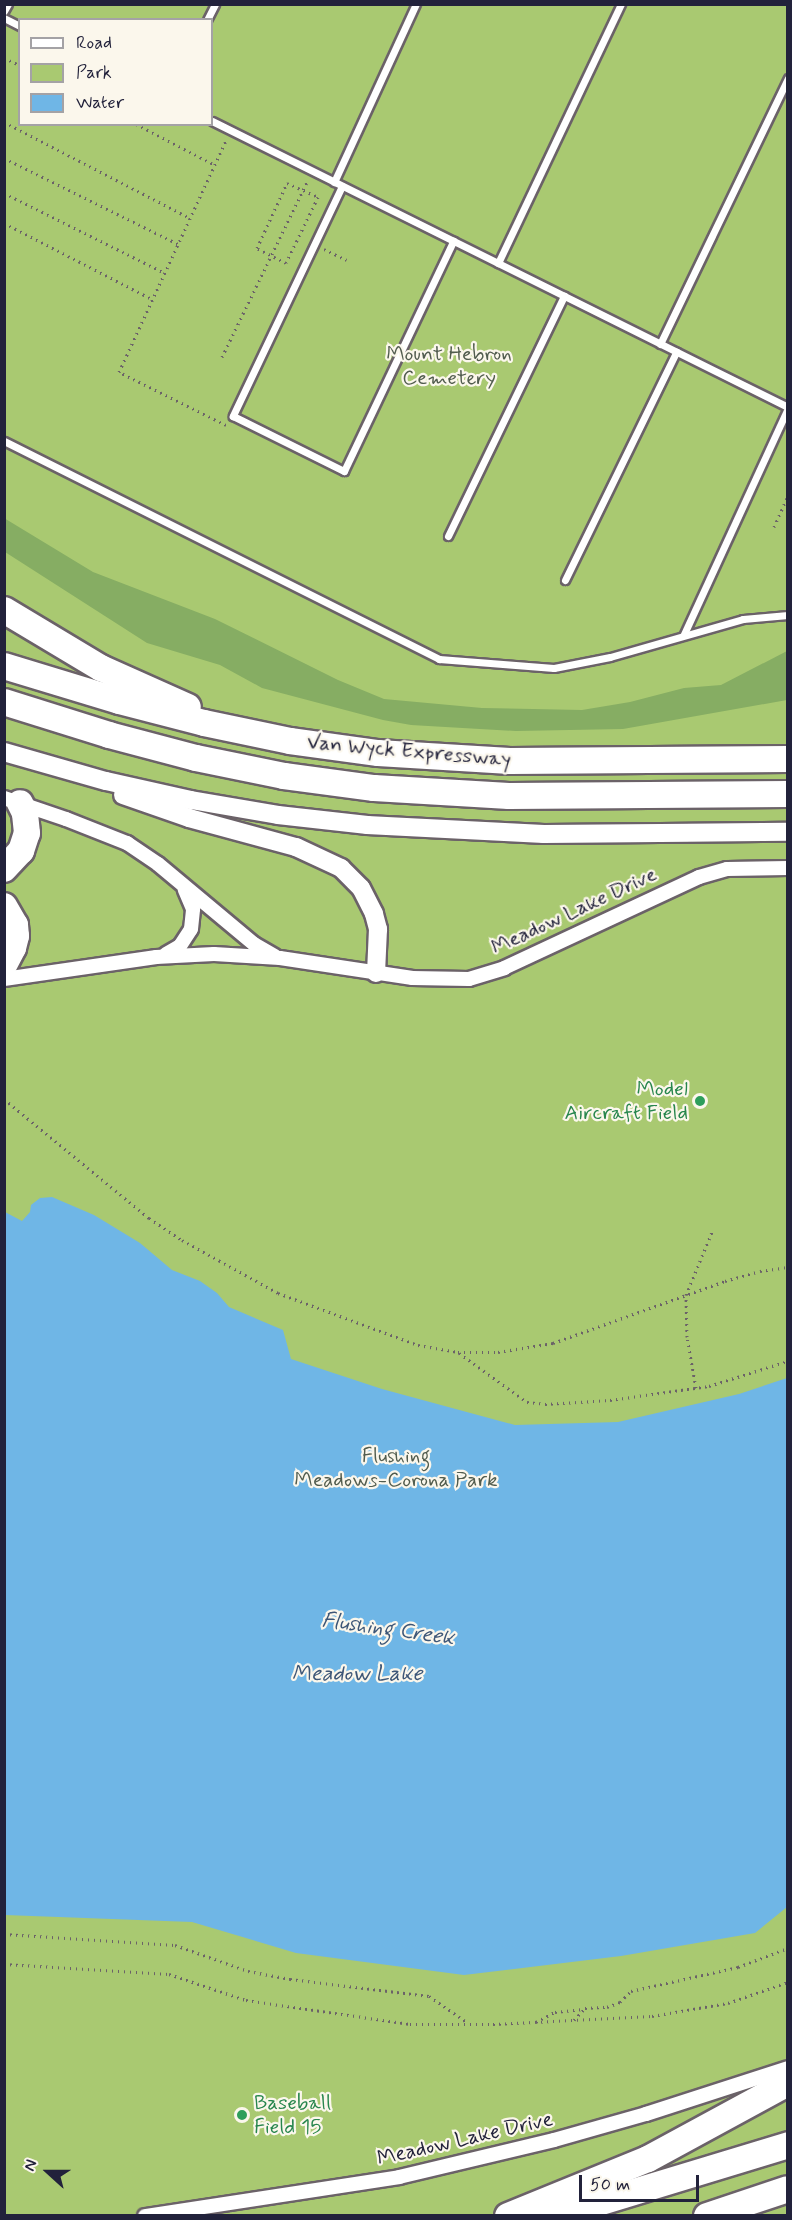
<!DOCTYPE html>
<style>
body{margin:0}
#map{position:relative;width:792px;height:2220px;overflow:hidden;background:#f2dabb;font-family:Mynerve,sans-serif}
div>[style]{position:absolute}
.green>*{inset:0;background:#a9c971}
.forest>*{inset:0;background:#86ad63}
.water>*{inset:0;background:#6fb6e6}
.path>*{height:3px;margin-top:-1.5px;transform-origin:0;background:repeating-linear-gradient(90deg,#6b6268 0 1.5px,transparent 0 6px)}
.roads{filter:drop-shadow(2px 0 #6b6268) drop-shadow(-2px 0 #6b6268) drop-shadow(0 2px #6b6268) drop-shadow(0 -2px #6b6268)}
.service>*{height:7px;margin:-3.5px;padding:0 3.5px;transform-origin:3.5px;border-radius:3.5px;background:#fff}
.minor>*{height:14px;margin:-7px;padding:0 7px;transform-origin:7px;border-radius:7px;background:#fff}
.tertiary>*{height:18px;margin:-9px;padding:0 9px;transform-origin:9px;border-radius:9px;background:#fff}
.motorway>*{height:26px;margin:-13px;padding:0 13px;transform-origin:13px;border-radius:13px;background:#fff}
.dots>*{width:16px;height:16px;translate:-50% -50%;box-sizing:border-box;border:3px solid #fbf7ec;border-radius:50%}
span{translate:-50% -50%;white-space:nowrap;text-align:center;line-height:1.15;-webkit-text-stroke:4.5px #fbf7ec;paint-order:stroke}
.park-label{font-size:21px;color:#515c4e}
.street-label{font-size:21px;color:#22223b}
.leisure-label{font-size:21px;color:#27864d}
.right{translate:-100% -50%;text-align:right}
.left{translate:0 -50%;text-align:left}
.water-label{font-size:22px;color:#3d5677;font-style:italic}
.frame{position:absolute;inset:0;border:6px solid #22223b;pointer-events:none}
.legend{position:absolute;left:18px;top:18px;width:195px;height:108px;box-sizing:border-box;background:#fbf7ec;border:2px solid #a4a2a5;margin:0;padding:8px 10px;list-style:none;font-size:18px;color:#22223b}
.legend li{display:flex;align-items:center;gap:12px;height:30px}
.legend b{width:30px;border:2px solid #a4a2a5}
.north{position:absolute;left:18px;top:2142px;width:60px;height:60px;-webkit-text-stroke:4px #fbf7ec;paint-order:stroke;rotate:291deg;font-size:16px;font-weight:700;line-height:24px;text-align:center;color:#22223b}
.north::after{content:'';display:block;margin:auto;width:21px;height:27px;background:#22223b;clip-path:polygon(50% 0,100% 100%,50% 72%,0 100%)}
.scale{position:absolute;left:579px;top:2175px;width:120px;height:27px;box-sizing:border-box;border:3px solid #22223b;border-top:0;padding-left:8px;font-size:18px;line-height:21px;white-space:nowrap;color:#22223b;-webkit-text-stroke:4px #fbf7ec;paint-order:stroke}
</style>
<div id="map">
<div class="green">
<div style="clip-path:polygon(evenodd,5px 5px,787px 5px,787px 2215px,5px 2215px,5px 5px,20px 20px,212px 20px,212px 124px,20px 124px,20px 20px)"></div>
</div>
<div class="forest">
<div style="clip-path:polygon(4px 518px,93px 572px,215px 619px,338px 680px,384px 699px,482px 708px,582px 710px,630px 702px,684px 688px,721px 685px,787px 651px,787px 700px,623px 729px,516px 731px,411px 725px,383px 720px,262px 688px,220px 665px,147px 643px,5px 552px)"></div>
</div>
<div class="water">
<div style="clip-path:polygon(52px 1197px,94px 1215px,140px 1243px,172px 1270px,200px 1281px,217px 1293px,229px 1307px,283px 1330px,291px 1359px,382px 1389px,515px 1425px,618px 1422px,739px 1394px,787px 1378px,787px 1907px,755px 1933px,621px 1956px,464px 1975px,296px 1953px,192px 1922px,5px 1915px,5px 1212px,22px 1221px,30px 1212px,31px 1205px,40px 1198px)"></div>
</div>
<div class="path">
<div style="left:4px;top:58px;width:17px;rotate:24deg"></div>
<div style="left:4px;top:122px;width:209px;rotate:27.3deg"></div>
<div style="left:136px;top:124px;width:89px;rotate:27.4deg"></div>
<div style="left:4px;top:158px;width:194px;rotate:26.3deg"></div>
<div style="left:287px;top:183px;width:34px;rotate:24deg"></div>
<div style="left:318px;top:197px;width:73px;rotate:115.9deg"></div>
<div style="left:286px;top:263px;width:33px;rotate:-153deg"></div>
<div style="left:257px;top:248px;width:72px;rotate:-65.2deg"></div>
<div style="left:4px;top:193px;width:180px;rotate:26.4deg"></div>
<div style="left:4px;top:223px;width:166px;rotate:27.2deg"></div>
<div style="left:324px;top:249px;width:25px;rotate:26deg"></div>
<div style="left:222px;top:357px;width:197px;rotate:-64.1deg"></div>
<div style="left:226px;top:425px;width:119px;rotate:-153.6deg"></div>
<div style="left:119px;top:372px;width:255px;rotate:-65.2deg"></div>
<div style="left:774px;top:527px;width:34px;rotate:-66deg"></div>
<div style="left:4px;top:1099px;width:188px;rotate:39.4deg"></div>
<div style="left:149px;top:1218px;width:40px;rotate:34deg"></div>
<div style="left:182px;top:1240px;width:110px;rotate:28.9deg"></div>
<div style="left:278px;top:1293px;width:149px;rotate:20.4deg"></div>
<div style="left:418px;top:1345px;width:41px;rotate:9.9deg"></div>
<div style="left:458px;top:1352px;width:40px"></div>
<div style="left:498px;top:1352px;width:56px;rotate:-9.3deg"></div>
<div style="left:553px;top:1343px;width:183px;rotate:-19.8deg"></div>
<div style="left:725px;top:1281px;width:36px;rotate:-16deg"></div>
<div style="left:760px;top:1271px;width:28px;rotate:-8deg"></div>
<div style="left:459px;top:1353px;width:84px;rotate:35.8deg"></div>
<div style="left:527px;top:1402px;width:18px;rotate:6deg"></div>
<div style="left:545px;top:1404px;width:65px;rotate:-3.5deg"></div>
<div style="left:610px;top:1400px;width:100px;rotate:-8deg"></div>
<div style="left:709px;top:1386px;width:83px;rotate:-17.6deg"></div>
<div style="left:696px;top:1388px;width:52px;rotate:-100deg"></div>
<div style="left:687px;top:1337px;width:42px;rotate:-91.4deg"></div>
<div style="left:686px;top:1295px;width:68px;rotate:-67.6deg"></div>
<div style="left:4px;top:1934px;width:171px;rotate:3.7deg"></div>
<div style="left:175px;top:1945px;width:77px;rotate:19.6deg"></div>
<div style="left:248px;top:1971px;width:43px;rotate:10.8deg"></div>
<div style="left:290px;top:1979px;width:140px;rotate:7deg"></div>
<div style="left:429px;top:1996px;width:47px;rotate:34.7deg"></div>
<div style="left:4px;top:1964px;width:165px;rotate:3.5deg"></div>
<div style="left:169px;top:1974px;width:81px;rotate:18.7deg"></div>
<div style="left:246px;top:2000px;width:166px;rotate:8.3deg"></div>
<div style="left:410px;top:2024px;width:83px"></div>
<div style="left:493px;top:2024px;width:159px;rotate:-2.9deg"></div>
<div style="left:652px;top:2016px;width:77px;rotate:-9.7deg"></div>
<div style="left:728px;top:2003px;width:64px;rotate:-19.3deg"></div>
<div style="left:574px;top:2020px;width:16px;rotate:-47deg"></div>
<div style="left:585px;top:2008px;width:22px;rotate:-3deg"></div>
<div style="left:607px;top:2007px;width:14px;rotate:-21deg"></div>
<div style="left:620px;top:2002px;width:16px;rotate:-45deg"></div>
<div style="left:631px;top:1991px;width:110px;rotate:-12.6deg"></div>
<div style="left:738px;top:1967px;width:53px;rotate:-20.8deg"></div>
<div style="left:536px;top:2022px;width:21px;rotate:-28deg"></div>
<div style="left:555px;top:2012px;width:28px;rotate:-6deg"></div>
</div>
<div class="roads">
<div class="service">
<div style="left:4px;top:11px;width:8px;rotate:-60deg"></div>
<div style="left:4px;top:18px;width:18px;rotate:27deg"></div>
<div style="left:207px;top:20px;width:18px;rotate:-63deg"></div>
<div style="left:212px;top:121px;width:643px;rotate:26.41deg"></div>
<div style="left:334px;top:182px;width:196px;rotate:-65.3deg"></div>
<div style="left:342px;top:186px;width:255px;rotate:115.4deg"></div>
<div style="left:233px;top:416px;width:124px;rotate:26.4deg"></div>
<div style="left:344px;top:471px;width:255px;rotate:-64.6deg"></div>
<div style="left:498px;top:263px;width:287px;rotate:-64.6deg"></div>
<div style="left:660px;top:344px;width:295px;rotate:-64.3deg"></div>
<div style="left:4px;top:441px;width:487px;rotate:26.6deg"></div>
<div style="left:439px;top:659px;width:115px;rotate:4.5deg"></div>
<div style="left:554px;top:668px;width:57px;rotate:-11.1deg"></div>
<div style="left:610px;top:657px;width:138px;rotate:-15.9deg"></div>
<div style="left:743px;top:619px;width:45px;rotate:-5.1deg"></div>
<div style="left:448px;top:536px;width:267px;rotate:-64.2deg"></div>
<div style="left:565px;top:580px;width:254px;rotate:-64deg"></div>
<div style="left:684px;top:634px;width:249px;rotate:-65.3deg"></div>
</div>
<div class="minor">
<div style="left:4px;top:798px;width:65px;rotate:18.7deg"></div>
<div style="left:66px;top:819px;width:66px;rotate:21.5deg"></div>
<div style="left:127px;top:843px;width:37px;rotate:34deg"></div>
<div style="left:158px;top:864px;width:125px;rotate:39.8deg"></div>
<div style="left:254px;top:944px;width:24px;rotate:30deg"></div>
<div style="left:166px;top:954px;width:16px;rotate:-30deg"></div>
<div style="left:180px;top:946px;width:20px;rotate:-57deg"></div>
<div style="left:191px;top:929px;width:20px;rotate:-84deg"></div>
<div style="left:193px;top:909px;width:21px;rotate:-113deg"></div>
<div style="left:4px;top:979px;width:154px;rotate:-8.2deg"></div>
<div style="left:156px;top:957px;width:58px;rotate:-3deg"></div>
<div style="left:214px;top:954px;width:66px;rotate:3.5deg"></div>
<div style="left:280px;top:958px;width:134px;rotate:8.6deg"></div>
<div style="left:412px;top:978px;width:57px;rotate:1deg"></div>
<div style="left:469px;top:979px;width:37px;rotate:-17deg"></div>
<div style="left:504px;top:968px;width:215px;rotate:-25deg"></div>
<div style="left:699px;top:877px;width:29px;rotate:-16deg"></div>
<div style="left:727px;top:869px;width:61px;rotate:-0.9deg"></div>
<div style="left:145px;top:2216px;width:257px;rotate:-8.7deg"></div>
<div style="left:399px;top:2177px;width:159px;rotate:-13.4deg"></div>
<div style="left:554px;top:2140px;width:96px;rotate:-15.8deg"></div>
<div style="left:646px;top:2114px;width:149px;rotate:-17.9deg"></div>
</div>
<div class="tertiary">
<div style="left:4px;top:752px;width:106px;rotate:15.9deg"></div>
<div style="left:106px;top:781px;width:87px;rotate:12.6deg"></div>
<div style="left:191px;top:800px;width:88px;rotate:9.8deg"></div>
<div style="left:278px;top:815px;width:90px;rotate:6.4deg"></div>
<div style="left:367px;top:825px;width:177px;rotate:2.9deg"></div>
<div style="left:544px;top:834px;width:244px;rotate:-0.5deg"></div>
<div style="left:123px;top:795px;width:70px;rotate:19.2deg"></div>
<div style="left:189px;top:818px;width:111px;rotate:15.2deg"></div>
<div style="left:296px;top:847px;width:50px;rotate:25deg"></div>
<div style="left:341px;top:868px;width:28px;rotate:45deg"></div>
<div style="left:361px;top:888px;width:29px;rotate:63deg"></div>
<div style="left:374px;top:914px;width:16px;rotate:75deg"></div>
<div style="left:378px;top:929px;width:44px;rotate:92.6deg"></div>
</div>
<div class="motorway">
<div style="left:4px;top:610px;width:113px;rotate:30.9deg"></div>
<div style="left:101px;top:668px;width:95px;rotate:24.1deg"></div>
<div style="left:4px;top:666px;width:120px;rotate:16.9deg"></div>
<div style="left:119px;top:701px;width:88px;rotate:14.5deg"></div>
<div style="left:204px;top:723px;width:88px;rotate:11.8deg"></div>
<div style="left:290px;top:741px;width:89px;rotate:7.8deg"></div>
<div style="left:378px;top:753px;width:132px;rotate:3.5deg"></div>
<div style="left:510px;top:761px;width:278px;rotate:-0.4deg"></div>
<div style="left:4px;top:702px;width:110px;rotate:17.4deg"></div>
<div style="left:109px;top:735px;width:90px;rotate:14.8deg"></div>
<div style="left:196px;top:758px;width:90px;rotate:11.6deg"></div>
<div style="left:284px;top:776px;width:91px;rotate:7.6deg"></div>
<div style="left:374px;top:788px;width:135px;rotate:3.4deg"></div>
<div style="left:509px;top:796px;width:279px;rotate:-0.4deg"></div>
<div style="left:4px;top:869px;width:25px;rotate:-47deg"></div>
<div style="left:21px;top:851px;width:19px;rotate:-72deg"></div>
<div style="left:27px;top:833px;width:20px;rotate:-96deg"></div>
<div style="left:25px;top:813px;width:11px;rotate:-117deg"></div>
<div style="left:4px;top:906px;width:22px;rotate:60deg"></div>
<div style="left:15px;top:925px;width:11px;rotate:85deg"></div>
<div style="left:16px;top:936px;width:12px;rotate:104deg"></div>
<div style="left:13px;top:948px;width:19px;rotate:118deg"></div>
<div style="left:508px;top:2216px;width:151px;rotate:-22.2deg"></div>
<div style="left:648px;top:2159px;width:159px;rotate:-28.5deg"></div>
<div style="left:555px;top:2216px;width:244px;rotate:-16.9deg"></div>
<div style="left:707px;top:2216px;width:85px;rotate:-18.4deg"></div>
</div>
</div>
<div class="dots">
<div style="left:700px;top:1101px;background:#2e9e5b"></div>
<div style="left:242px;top:2115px;background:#2e9e5b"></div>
</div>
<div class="park-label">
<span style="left:449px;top:366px">Mount Hebron<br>Cemetery</span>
<span style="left:396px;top:1468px">Flushing<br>Meadows-Corona Park</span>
</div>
<div class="street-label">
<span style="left:409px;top:751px;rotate:5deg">Van Wyck Expressway</span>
<span style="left:574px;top:911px;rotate:-25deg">Meadow Lake Drive</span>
<span style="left:465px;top:2139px;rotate:-13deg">Meadow Lake Drive</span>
</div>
<div class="leisure-label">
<span class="right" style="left:688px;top:1101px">Model<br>Aircraft Field</span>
<span class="left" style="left:254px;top:2115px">Baseball<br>Field 15</span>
</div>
<div class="water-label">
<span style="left:388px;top:1630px;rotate:8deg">Flushing Creek</span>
<span style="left:357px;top:1675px">Meadow Lake</span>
</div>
<div class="frame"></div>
<ul class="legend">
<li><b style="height:8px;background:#fff"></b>Road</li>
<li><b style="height:16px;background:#a9c971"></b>Park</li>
<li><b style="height:16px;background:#6fb6e6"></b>Water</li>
</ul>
<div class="north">N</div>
<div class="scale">50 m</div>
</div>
